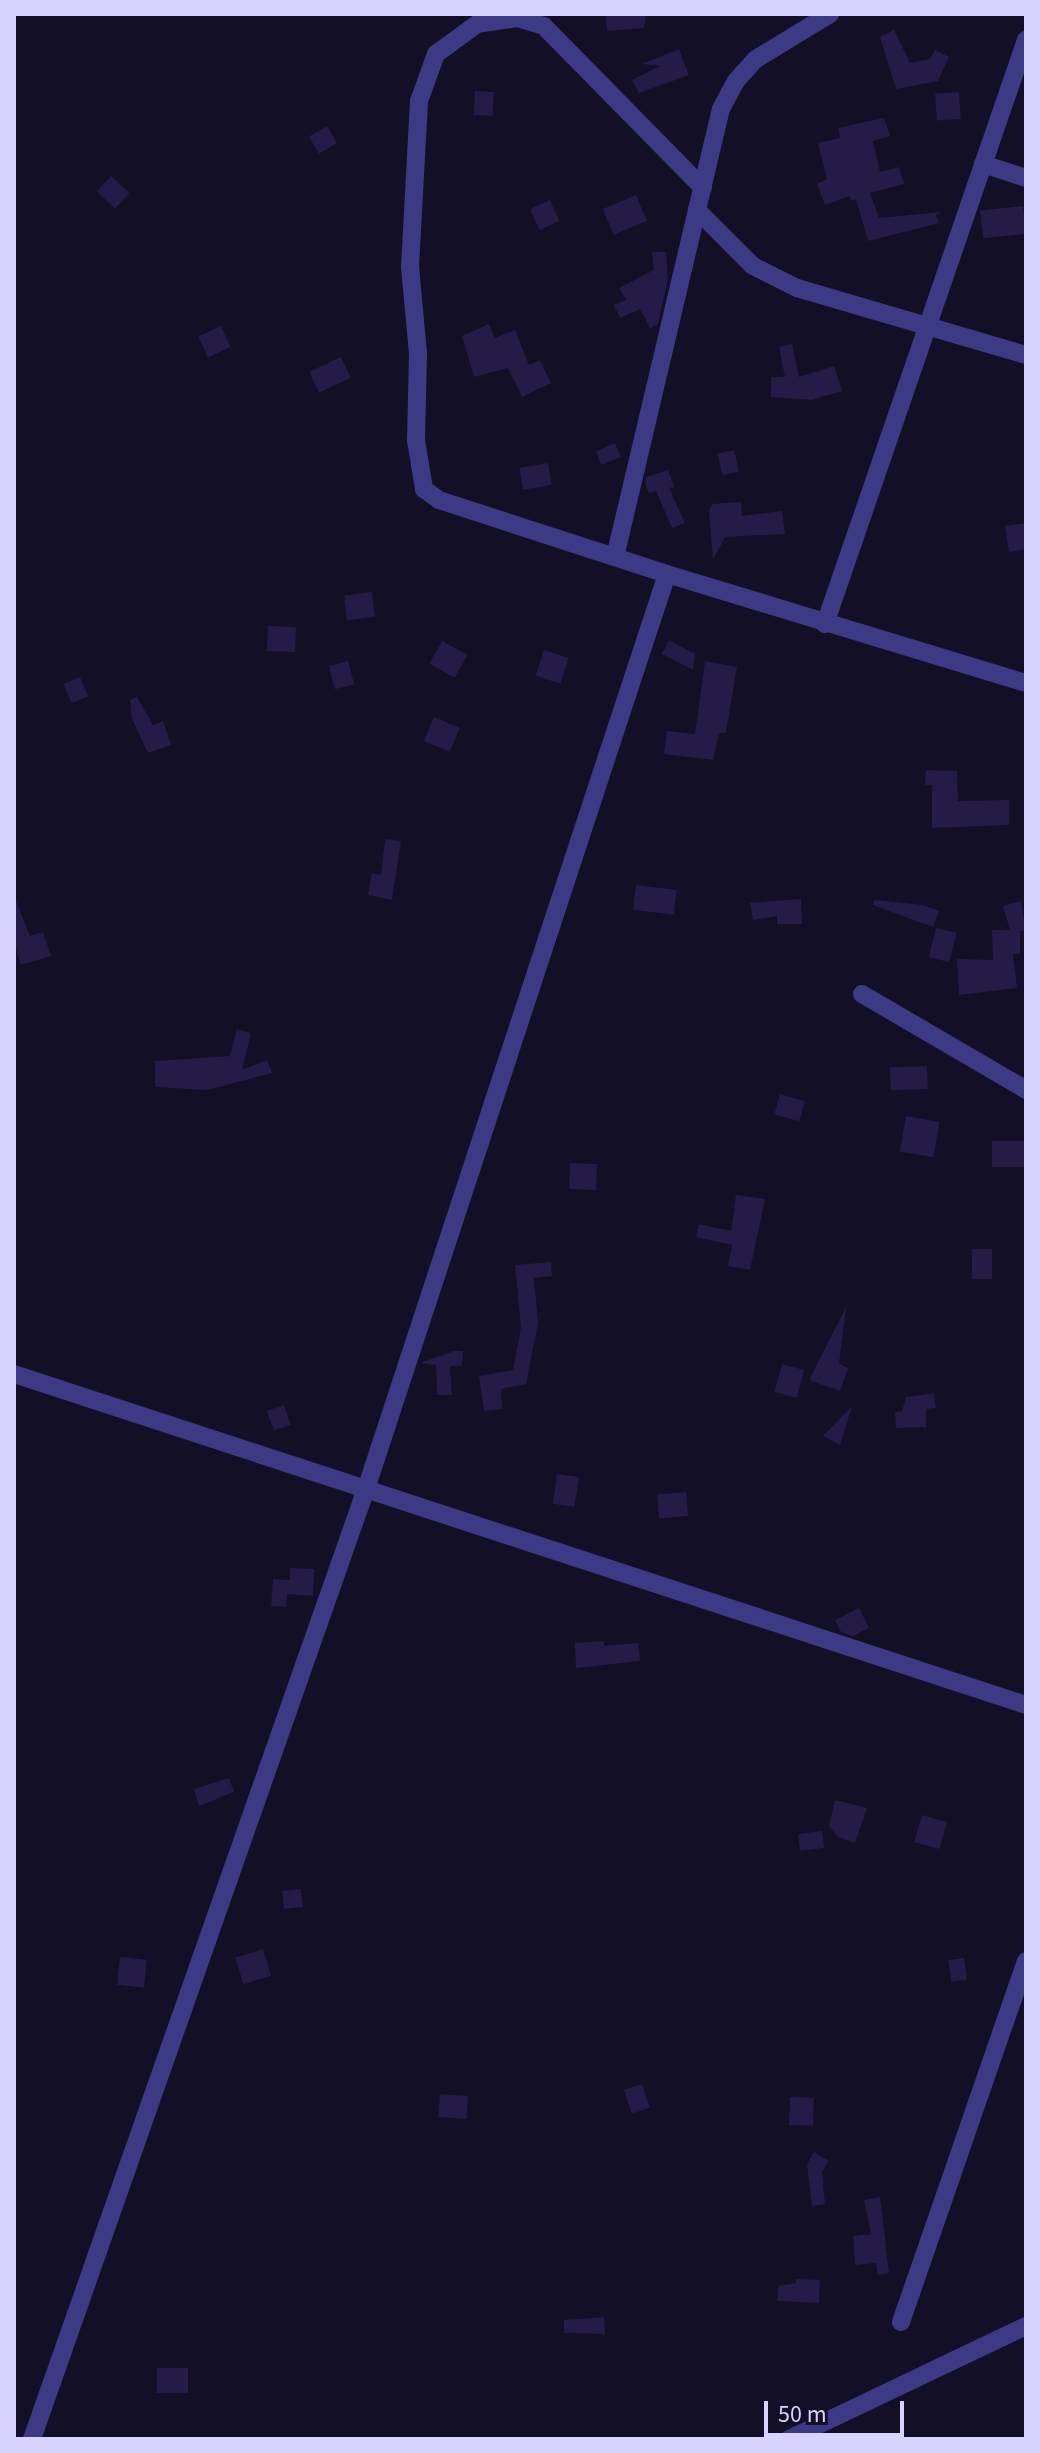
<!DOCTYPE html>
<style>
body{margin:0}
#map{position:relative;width:1040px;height:2453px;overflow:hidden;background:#130f26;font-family:"Source Sans 3",sans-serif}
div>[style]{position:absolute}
.building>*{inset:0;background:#241b47;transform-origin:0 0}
.minor>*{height:18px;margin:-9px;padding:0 9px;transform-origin:9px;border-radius:9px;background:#3d3a85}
span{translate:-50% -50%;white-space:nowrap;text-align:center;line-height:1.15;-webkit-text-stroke:7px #130f26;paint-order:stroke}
.frame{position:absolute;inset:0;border:16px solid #d9d4ff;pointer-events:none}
.scale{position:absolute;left:764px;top:2401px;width:140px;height:36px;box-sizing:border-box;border:4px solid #d9d4ff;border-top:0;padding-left:10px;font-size:24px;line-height:28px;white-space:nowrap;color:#d9d4ff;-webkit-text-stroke:6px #130f26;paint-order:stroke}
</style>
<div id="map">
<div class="building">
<div style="clip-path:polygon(606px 14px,646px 14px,644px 28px,607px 31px)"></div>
<div style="clip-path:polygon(894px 30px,910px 63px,930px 59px,935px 50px,949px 57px,938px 81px,896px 89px,880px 37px)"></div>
<div style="clip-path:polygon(679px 49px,689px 75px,639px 93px,632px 80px,660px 66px,642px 64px)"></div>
<div style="left:475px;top:91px;width:19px;height:24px;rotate:3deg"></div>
<div style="left:959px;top:92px;width:27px;height:24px;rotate:86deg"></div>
<div style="clip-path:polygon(884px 118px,890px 136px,873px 141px,880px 172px,899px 167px,904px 184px,870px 193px,879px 218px,942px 212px,936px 215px,939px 223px,868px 241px,856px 199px,851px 201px,849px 196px,825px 205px,817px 184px,827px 179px,818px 143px,840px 138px,838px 128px)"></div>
<div style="left:327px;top:126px;width:20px;height:21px;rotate:60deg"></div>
<div style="left:111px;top:176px;width:25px;height:21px;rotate:43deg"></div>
<div style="left:636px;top:195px;width:28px;height:36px;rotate:67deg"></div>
<div style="left:550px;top:200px;width:23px;height:22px;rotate:65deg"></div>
<div style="left:1023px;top:206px;width:28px;height:43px;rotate:84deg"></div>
<div style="clip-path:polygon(652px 252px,666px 252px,668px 279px,658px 324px,650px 328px,640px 309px,620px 318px,614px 305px,626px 300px,619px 288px,654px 270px)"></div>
<div style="clip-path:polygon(489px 324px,495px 338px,515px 330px,529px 365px,540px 360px,551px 383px,522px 397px,508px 368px,474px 377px,462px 336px)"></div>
<div style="left:221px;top:326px;width:23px;height:25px;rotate:65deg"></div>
<div style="clip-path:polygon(792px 344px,799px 377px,834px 366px,842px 391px,812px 400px,771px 397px,771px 377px,785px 377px,779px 347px)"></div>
<div style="left:341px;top:357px;width:23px;height:35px;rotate:65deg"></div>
<div style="left:615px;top:443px;width:15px;height:21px;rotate:67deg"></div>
<div style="left:734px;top:450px;width:22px;height:17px;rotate:77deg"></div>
<div style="left:548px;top:463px;width:22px;height:29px;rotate:80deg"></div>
<div style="clip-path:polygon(668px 470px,674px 487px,669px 488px,685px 523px,672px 528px,656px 491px,649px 493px,645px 483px,646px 477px)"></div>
<div style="clip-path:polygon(741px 502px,742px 516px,782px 511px,785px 534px,725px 537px,713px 560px,709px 511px,712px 504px)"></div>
<div style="clip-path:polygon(1026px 523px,1026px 549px,1009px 552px,1005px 526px)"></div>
<div style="left:372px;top:592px;width:25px;height:28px;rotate:83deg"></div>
<div style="left:268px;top:626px;width:28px;height:25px;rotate:2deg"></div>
<div style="clip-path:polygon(669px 640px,695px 654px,693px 670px,662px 654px)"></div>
<div style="left:442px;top:641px;width:29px;height:26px;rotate:29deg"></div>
<div style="left:544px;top:650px;width:26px;height:27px;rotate:18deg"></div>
<div style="left:348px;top:661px;width:24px;height:20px;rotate:75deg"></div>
<div style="clip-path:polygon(705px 661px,737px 667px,726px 732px,719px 734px,713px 760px,664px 754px,667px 731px,695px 734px)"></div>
<div style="left:80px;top:677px;width:21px;height:18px;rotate:67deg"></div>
<div style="clip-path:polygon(137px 697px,153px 725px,163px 721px,171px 745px,148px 753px,132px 719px,130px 700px)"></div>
<div style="left:434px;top:717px;width:28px;height:26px;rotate:23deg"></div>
<div style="clip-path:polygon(926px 770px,957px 771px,958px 801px,1009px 800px,1009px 825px,932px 828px,932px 785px,925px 785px)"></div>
<div style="clip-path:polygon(385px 839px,401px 841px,392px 900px,368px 895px,372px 873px,381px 875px)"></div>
<div style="left:636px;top:885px;width:41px;height:25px;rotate:7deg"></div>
<div style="clip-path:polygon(14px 896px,30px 936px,43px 932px,51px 956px,21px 965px,14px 942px)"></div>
<div style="clip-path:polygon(801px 899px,802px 924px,777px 924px,777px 916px,753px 920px,750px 903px)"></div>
<div style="clip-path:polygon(874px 900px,923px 905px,939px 911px,933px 927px,873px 905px)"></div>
<div style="clip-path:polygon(1021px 901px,1026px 931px,1020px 931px,1020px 954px,1013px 954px,1017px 988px,959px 995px,957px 959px,993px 960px,992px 930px,1010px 930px,1003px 906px)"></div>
<div style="left:936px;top:928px;width:21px;height:30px;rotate:14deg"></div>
<div style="clip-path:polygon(237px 1029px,251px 1033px,242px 1070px,267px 1060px,272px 1073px,207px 1090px,155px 1087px,155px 1061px,230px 1056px)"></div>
<div style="left:927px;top:1066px;width:23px;height:37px;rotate:88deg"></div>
<div style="left:780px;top:1094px;width:26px;height:21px;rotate:16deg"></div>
<div style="left:906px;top:1116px;width:34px;height:36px;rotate:10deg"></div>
<div style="left:1026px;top:1141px;width:26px;height:34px;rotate:90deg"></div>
<div style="left:570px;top:1163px;width:27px;height:26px;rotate:2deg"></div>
<div style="clip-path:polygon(736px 1195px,765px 1199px,750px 1270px,728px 1266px,732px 1245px,696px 1237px,699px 1224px,731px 1231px)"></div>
<div style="left:972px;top:1249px;width:20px;height:30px"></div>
<div style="clip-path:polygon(551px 1262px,552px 1276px,534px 1278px,538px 1323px,526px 1384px,501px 1389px,502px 1409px,484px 1411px,479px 1376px,513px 1370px,521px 1327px,515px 1265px)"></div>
<div style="clip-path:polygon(846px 1307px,839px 1364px,848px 1368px,840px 1391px,809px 1380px)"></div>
<div style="clip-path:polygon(454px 1351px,463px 1351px,462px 1366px,450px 1366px,452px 1395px,437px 1395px,436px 1365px,420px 1363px)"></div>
<div style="left:782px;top:1364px;width:23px;height:29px;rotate:15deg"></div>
<div style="clip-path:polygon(934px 1393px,936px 1408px,926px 1409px,926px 1427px,896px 1428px,895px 1412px,902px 1411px,906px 1397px)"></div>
<div style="left:284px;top:1405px;width:21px;height:18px;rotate:71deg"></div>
<div style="clip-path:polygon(852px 1406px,840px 1445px,823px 1436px)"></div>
<div style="left:557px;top:1474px;width:22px;height:30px;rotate:8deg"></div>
<div style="left:686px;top:1492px;width:24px;height:29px;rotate:85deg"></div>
<div style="clip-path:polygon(290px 1568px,314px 1569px,313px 1596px,287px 1594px,286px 1607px,271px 1606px,273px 1579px,290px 1580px)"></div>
<div style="clip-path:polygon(859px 1608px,869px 1628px,853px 1636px,841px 1632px,835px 1620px)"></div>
<div style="clip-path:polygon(604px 1641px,604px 1646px,638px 1643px,640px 1661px,576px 1668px,575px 1643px)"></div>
<div style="clip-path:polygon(229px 1778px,234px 1792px,199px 1806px,194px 1789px)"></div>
<div style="clip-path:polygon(835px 1800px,867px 1808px,855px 1843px,838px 1837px,829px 1826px)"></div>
<div style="left:922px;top:1815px;width:26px;height:28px;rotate:16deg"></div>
<div style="left:822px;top:1831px;width:17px;height:24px;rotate:83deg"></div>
<div style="left:301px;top:1889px;width:18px;height:19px;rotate:84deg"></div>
<div style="left:263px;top:1949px;width:28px;height:29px;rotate:73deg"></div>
<div style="left:120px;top:1957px;width:27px;height:28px;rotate:6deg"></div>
<div style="left:964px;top:1958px;width:22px;height:16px;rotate:82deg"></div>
<div style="left:642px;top:2084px;width:25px;height:19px;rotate:72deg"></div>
<div style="left:440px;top:2094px;width:28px;height:23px;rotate:4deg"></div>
<div style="left:790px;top:2097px;width:24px;height:28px;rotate:2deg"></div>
<div style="clip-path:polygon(814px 2152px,829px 2161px,822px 2172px,825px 2204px,812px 2206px,807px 2164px)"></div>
<div style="clip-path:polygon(880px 2197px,889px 2273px,878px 2275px,876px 2263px,855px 2265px,853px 2236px,871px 2234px,864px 2200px)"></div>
<div style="clip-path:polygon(796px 2279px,820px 2280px,819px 2303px,777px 2301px,778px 2286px,796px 2283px)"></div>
<div style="clip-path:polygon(604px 2317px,605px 2334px,564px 2333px,564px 2320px)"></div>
<div style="left:157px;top:2368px;width:31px;height:25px"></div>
</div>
<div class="minor">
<div style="left:983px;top:164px;width:45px;rotate:18deg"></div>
<div style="left:703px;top:188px;width:227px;rotate:-134.5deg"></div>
<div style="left:544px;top:26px;width:28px;rotate:-163deg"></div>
<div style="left:517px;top:18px;width:40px;rotate:171.5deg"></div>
<div style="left:477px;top:24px;width:51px;rotate:143.8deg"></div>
<div style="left:436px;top:54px;width:50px;rotate:109.9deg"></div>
<div style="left:419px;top:101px;width:166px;rotate:93.1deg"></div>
<div style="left:410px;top:267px;width:86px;rotate:84.7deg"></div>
<div style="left:418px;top:353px;width:87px;rotate:91.3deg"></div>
<div style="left:416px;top:440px;width:50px;rotate:80.7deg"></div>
<div style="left:424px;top:489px;width:19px;rotate:36deg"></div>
<div style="left:439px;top:500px;width:240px;rotate:18deg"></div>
<div style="left:667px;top:574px;width:375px;rotate:16.9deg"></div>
<div style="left:697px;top:210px;width:79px;rotate:45deg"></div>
<div style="left:753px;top:266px;width:49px;rotate:26.6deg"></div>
<div style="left:797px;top:288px;width:239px;rotate:16.3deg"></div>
<div style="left:615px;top:557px;width:460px;rotate:-76.7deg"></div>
<div style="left:721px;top:109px;width:32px;rotate:-62deg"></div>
<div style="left:736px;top:81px;width:30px;rotate:-48deg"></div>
<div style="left:756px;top:59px;width:87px;rotate:-31.3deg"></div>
<div style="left:825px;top:624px;width:618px;rotate:-71.01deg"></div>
<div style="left:862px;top:994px;width:190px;rotate:30.3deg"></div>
<div style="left:14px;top:1374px;width:1065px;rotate:18.11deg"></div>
<div style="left:901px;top:2322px;width:382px;rotate:-70.9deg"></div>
<div style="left:32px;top:2439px;width:1007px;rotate:-70.63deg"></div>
<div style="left:366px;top:1489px;width:963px;rotate:-71.79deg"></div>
<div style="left:789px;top:2439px;width:263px;rotate:-25.5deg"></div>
</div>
<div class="frame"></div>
<div class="scale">50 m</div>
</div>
